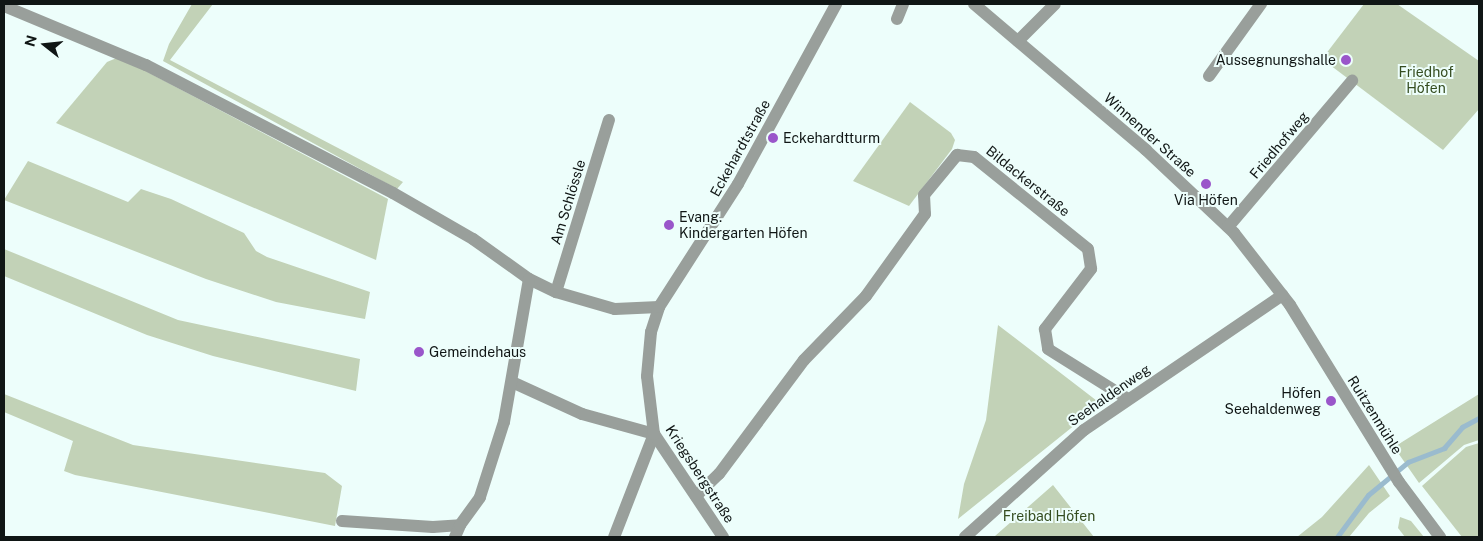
<!DOCTYPE html>
<meta charset="utf-8">
<style>
body{margin:0}
#map{position:relative;width:1483px;height:541px;overflow:hidden;background:#edfefb;font-family:"Public Sans",sans-serif}
div>[style]{position:absolute}
.green>*{inset:0;background:#c2d2b7}
.stream>*{height:5px;margin:-2.5px;padding:0 2.5px;transform-origin:2.5px;border-radius:2.5px;background:#9abbce}
.minor>*{height:12px;margin:-6px;padding:0 6px;transform-origin:6px;border-radius:6px;background:#999f9b}
.dots>*{width:14px;height:14px;translate:-50% -50%;box-sizing:border-box;border:2px solid #edfefb;border-radius:50%}
span{translate:-50% -50%;white-space:nowrap;text-align:center;line-height:1.15;-webkit-text-stroke:4px #edfefb;paint-order:stroke}
.poi-label{font-size:14px;color:#101615}
.right{translate:-100% -50%;text-align:right}
.left{translate:0 -50%;text-align:left}
.park-label{font-size:14px;color:#354d20}
.street-label{font-size:14px;color:#101615}
.frame{position:absolute;inset:0;border:5px solid #101615;pointer-events:none}
.north{position:absolute;left:20px;top:20px;width:50px;height:50px;-webkit-text-stroke:4px #edfefb;paint-order:stroke;rotate:286deg;font-size:14px;font-weight:700;line-height:20px;text-align:center;color:#101615}
.north::after{content:'';display:block;margin:auto;width:18px;height:22px;background:#101615;clip-path:polygon(50% 0,100% 100%,50% 72%,0 100%)}
</style>
<div id="map">
<div class="green">
<div style="clip-path:polygon(192px 4px,213px 4px,170px 60px,403px 182px,397px 189px,163px 61px,169px 44px)"></div>
<div style="clip-path:polygon(1364px 4px,1397px 4px,1479px 61px,1479px 109px,1443px 150px,1322px 59px)"></div>
<div style="clip-path:polygon(119px 57px,388px 199px,376px 260px,56px 123px,107px 62px)"></div>
<div style="clip-path:polygon(910px 102px,951px 133px,955px 140px,952px 149px,909px 206px,853px 181px)"></div>
<div style="clip-path:polygon(28px 161px,128px 202px,141px 189px,171px 199px,244px 233px,256px 251px,267px 257px,370px 292px,365px 319px,276px 302px,206px 279px,4px 200px)"></div>
<div style="clip-path:polygon(4px 249px,178px 320px,360px 359px,356px 391px,213px 356px,147px 335px,4px 276px)"></div>
<div style="clip-path:polygon(998px 325px,1101px 404px,958px 519px,964px 484px,986px 420px)"></div>
<div style="clip-path:polygon(4px 394px,133px 445px,325px 473px,342px 486px,335px 526px,75px 475px,64px 471px,73px 441px,4px 412px)"></div>
<div style="clip-path:polygon(1479px 394px,1479px 440px,1464px 445px,1419px 483px,1394px 447px)"></div>
<div style="clip-path:polygon(1479px 443px,1479px 537px,1462px 537px,1422px 486px,1466px 447px)"></div>
<div style="clip-path:polygon(1369px 465px,1390px 496px,1369px 513px,1349px 537px,1297px 537px,1322px 517px)"></div>
<div style="clip-path:polygon(1053px 485px,1094px 537px,993px 537px,995px 536px)"></div>
<div style="clip-path:polygon(1400px 517px,1411px 521px,1424px 537px,1405px 537px,1398px 528px)"></div>
</div>
<div class="stream">
<div style="left:1337px;top:537px;width:52px;rotate:-53.6deg"></div>
<div style="left:1368px;top:495px;width:52px;rotate:-39.5deg"></div>
<div style="left:1408px;top:462px;width:39px;rotate:-21deg"></div>
<div style="left:1444px;top:448px;width:28px;rotate:-49deg"></div>
<div style="left:1462px;top:427px;width:19px;rotate:-28deg"></div>
</div>
<div class="minor">
<div style="left:974px;top:4px;width:226px;rotate:40.3deg"></div>
<div style="left:1146px;top:150px;width:121px;rotate:43.3deg"></div>
<div style="left:1234px;top:233px;width:91px;rotate:52.1deg"></div>
<div style="left:1290px;top:305px;width:208px;rotate:58.4deg"></div>
<div style="left:1399px;top:482px;width:69px;rotate:53.3deg"></div>
<div style="left:4px;top:6px;width:154px;rotate:22.6deg"></div>
<div style="left:146px;top:65px;width:278px;rotate:27.4deg"></div>
<div style="left:393px;top:193px;width:92px;rotate:29.9deg"></div>
<div style="left:473px;top:239px;width:69px;rotate:35.5deg"></div>
<div style="left:529px;top:279px;width:30px;rotate:26deg"></div>
<div style="left:556px;top:292px;width:61px;rotate:16.1deg"></div>
<div style="left:615px;top:309px;width:44px;rotate:-2.6deg"></div>
<div style="left:897px;top:19px;width:16px;rotate:-68deg"></div>
<div style="left:1018px;top:41px;width:52px;rotate:-45deg"></div>
<div style="left:1209px;top:76px;width:89px;rotate:-54.2deg"></div>
<div style="left:1228px;top:227px;width:192px;rotate:-49.7deg"></div>
<div style="left:556px;top:292px;width:180px;rotate:-72.9deg"></div>
<div style="left:512px;top:382px;width:77px;rotate:24.6deg"></div>
<div style="left:582px;top:414px;width:75px;rotate:15.5deg"></div>
<div style="left:654px;top:434px;width:110px;rotate:111.2deg"></div>
<div style="left:696px;top:496px;width:32px;rotate:-44deg"></div>
<div style="left:719px;top:474px;width:142px;rotate:-53.3deg"></div>
<div style="left:804px;top:360px;width:89px;rotate:-45.9deg"></div>
<div style="left:866px;top:296px;width:101px;rotate:-54.3deg"></div>
<div style="left:925px;top:214px;width:19px;rotate:-93deg"></div>
<div style="left:924px;top:195px;width:52px;rotate:-50.5deg"></div>
<div style="left:957px;top:155px;width:17px;rotate:7deg"></div>
<div style="left:974px;top:157px;width:146px;rotate:38.9deg"></div>
<div style="left:1088px;top:249px;width:20px;rotate:81deg"></div>
<div style="left:1091px;top:269px;width:76px;rotate:127.5deg"></div>
<div style="left:1045px;top:329px;width:20px;rotate:81deg"></div>
<div style="left:1048px;top:349px;width:94px;rotate:32deg"></div>
<div style="left:342px;top:521px;width:91px;rotate:3.8deg"></div>
<div style="left:433px;top:527px;width:27px;rotate:-4deg"></div>
<div style="left:455px;top:537px;width:13px;rotate:-67deg"></div>
<div style="left:460px;top:525px;width:34px;rotate:-54deg"></div>
<div style="left:480px;top:497px;width:79px;rotate:-72.3deg"></div>
<div style="left:504px;top:422px;width:145px;rotate:-80.1deg"></div>
<div style="left:723px;top:537px;width:124px;rotate:-123.8deg"></div>
<div style="left:654px;top:434px;width:58px;rotate:-96.9deg"></div>
<div style="left:647px;top:376px;width:44px;rotate:-84.8deg"></div>
<div style="left:651px;top:332px;width:26px;rotate:-72deg"></div>
<div style="left:659px;top:307px;width:146px;rotate:-57.3deg"></div>
<div style="left:738px;top:184px;width:205px;rotate:-61.4deg"></div>
<div style="left:965px;top:537px;width:160px;rotate:-42deg"></div>
<div style="left:1084px;top:430px;width:240px;rotate:-34.2deg"></div>
</div>
<div class="dots">
<div style="left:1346px;top:60px;background:#9a56ca"></div>
<div style="left:773px;top:138px;background:#9a56ca"></div>
<div style="left:1206px;top:184px;background:#9a56ca"></div>
<div style="left:669px;top:225px;background:#9a56ca"></div>
<div style="left:419px;top:352px;background:#9a56ca"></div>
<div style="left:1331px;top:401px;background:#9a56ca"></div>
</div>
<div class="poi-label">
<span class="right" style="left:1336px;top:60px">Aussegnungshalle</span>
<span class="left" style="left:783px;top:138px">Eckehardtturm</span>
<span style="left:1206px;top:200px">Via Höfen</span>
<span class="left" style="left:679px;top:225px">Evang.<br>Kindergarten Höfen</span>
<span class="left" style="left:429px;top:352px">Gemeindehaus</span>
<span class="right" style="left:1321px;top:401px">Höfen<br>Seehaldenweg</span>
</div>
<div class="park-label">
<span style="left:1426px;top:80px">Friedhof<br>Höfen</span>
<span style="left:1049px;top:516px">Freibad Höfen</span>
</div>
<div class="street-label">
<span style="left:1150px;top:135px;rotate:42deg">Winnender Straße</span>
<span style="left:1279px;top:145px;rotate:-50deg">Friedhofweg</span>
<span style="left:740px;top:148px;rotate:-61deg">Eckehardtstraße</span>
<span style="left:1028px;top:181px;rotate:39deg">Bildackerstraße</span>
<span style="left:568px;top:202px;rotate:-73deg">Am Schlössle</span>
<span style="left:1109px;top:395px;rotate:-35deg">Seehaldenweg</span>
<span style="left:1375px;top:415px;rotate:58deg">Ruitzenmühle</span>
<span style="left:700px;top:474px;rotate:57deg">Kriegsbergstraße</span>
</div>
<div class="frame"></div>
<div class="north">N</div>
</div>
